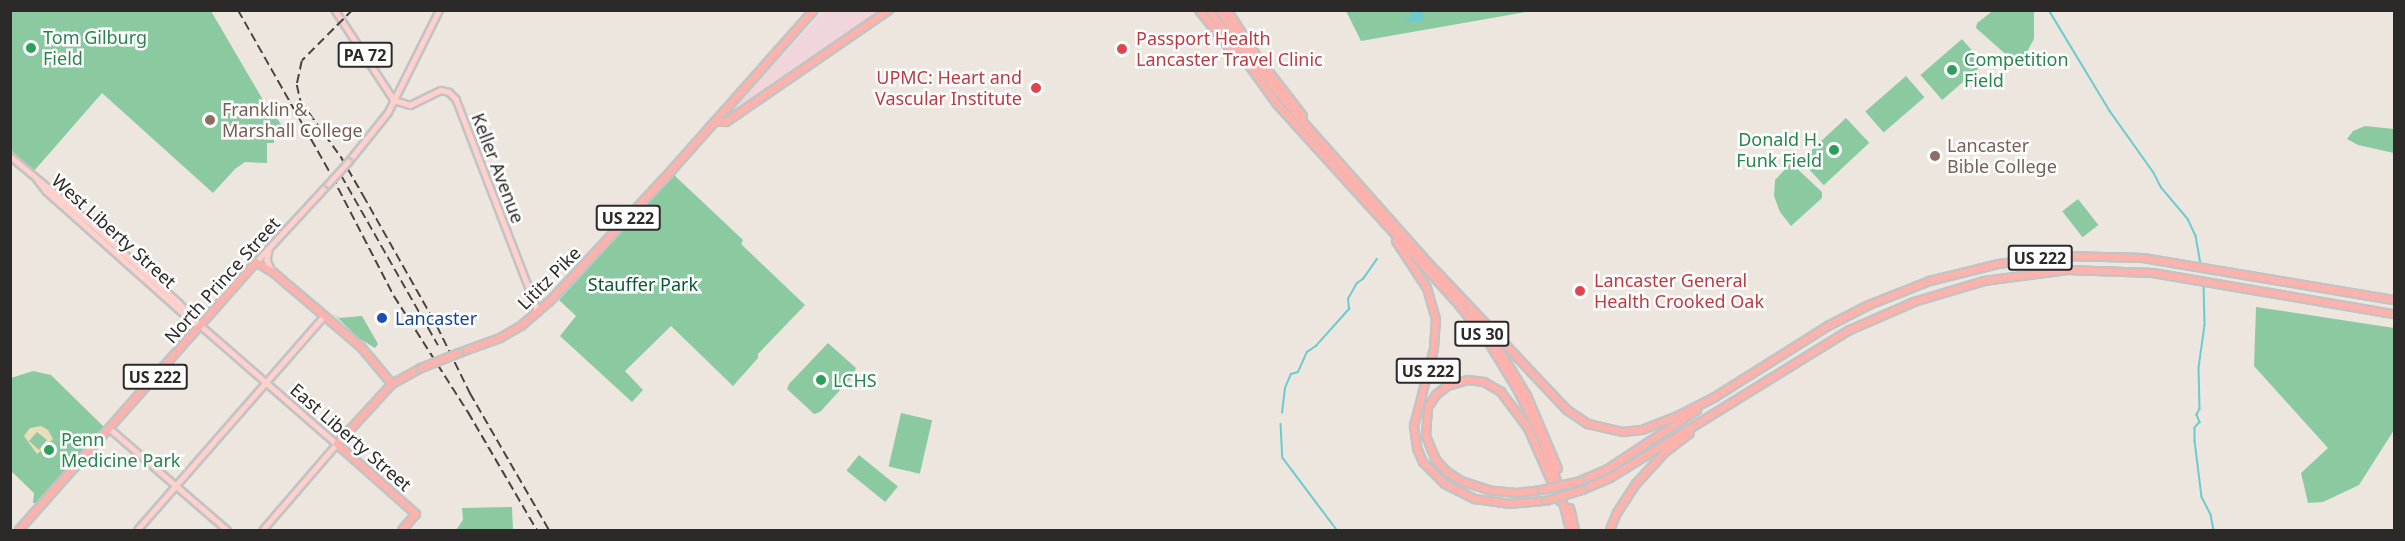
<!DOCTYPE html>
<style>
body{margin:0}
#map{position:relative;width:2405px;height:541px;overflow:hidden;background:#ece6df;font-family:"Noto Sans",sans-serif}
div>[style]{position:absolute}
.commercial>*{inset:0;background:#f0d6da}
.green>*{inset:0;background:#8bc9a1;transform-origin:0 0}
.sand>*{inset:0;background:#e8deb9}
.water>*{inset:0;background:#6ccbcf}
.stream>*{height:1.5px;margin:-0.75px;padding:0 0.75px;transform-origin:0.75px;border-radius:0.75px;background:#6ccbcf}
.roads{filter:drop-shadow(2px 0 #c4c3c3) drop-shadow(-2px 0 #c4c3c3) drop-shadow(0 2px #c4c3c3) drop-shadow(0 -2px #c4c3c3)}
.major>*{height:4.5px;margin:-2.25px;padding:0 2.25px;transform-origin:2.25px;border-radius:2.25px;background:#ffd1cd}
.highway>*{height:6px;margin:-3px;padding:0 3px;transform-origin:3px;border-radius:3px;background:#ffb2ac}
.rail>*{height:1.5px;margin-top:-0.75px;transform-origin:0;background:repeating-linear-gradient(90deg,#464340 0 9px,transparent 0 13.5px)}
.bridges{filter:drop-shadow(2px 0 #c4c3c3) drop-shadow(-2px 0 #c4c3c3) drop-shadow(0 2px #c4c3c3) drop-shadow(0 -2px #c4c3c3)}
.major-bridge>*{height:4.5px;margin:-2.25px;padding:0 2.25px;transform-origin:2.25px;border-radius:2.25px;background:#ffd1cd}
.highway-bridge>*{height:6px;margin:-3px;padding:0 3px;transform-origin:3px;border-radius:3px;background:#ffb2ac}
.dots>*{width:16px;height:16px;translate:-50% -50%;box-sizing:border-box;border:3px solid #fff;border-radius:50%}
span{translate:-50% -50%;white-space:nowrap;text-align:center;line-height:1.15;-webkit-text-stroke:5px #fff;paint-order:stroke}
.shield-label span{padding:2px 4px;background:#fff;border:2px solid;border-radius:4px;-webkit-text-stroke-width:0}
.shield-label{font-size:16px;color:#2c2a28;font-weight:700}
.leisure-label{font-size:18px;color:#27864d}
.left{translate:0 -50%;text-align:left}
.right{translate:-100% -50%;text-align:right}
.health-label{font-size:18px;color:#be3a42}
.education-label{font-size:18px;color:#785e54}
.street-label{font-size:18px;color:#2c2a28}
.park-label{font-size:18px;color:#085832}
.transit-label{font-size:18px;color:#164399}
.frame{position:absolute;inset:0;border:12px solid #2c2a28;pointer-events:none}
</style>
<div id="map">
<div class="commercial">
<div style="clip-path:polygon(823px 11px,882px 11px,751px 102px,726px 116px)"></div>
</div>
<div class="green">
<div style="clip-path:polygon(1994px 10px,2034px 11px,2034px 39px,2019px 66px,1976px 28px,1977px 23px)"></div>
<div style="clip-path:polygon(10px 11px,211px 11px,263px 100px,284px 128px,274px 131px,274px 143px,267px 143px,267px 163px,245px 162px,235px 169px,213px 193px,102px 93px,34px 171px,11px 150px)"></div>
<div style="clip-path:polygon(1346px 11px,1532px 11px,1361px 41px)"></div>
<div style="left:1962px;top:39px;width:33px;height:55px;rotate:49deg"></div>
<div style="left:1906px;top:76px;width:28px;height:54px;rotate:49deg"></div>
<div style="left:1846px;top:118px;width:34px;height:62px;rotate:47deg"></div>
<div style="clip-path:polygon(2365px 126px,2394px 129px,2394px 153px,2358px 145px,2347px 139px,2353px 131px)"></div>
<div style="clip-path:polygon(1791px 163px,1822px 192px,1822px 198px,1791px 226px,1780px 212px,1774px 196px,1775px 180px)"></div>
<div style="clip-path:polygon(674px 175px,743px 240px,741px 244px,805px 305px,758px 354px,758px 358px,733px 386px,671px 326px,625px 371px,643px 390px,632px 402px,560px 336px,576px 316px,559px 300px)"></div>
<div style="left:2078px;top:199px;width:33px;height:20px;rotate:52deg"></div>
<div style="clip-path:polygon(2256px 307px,2394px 328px,2394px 430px,2359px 485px,2323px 502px,2308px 503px,2301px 473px,2328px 448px,2254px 366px)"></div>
<div style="clip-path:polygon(333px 313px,339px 318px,362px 316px,378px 344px,375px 348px,357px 337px)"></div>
<div style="clip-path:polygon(828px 343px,856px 368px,853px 376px,820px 412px,814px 414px,787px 389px,789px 384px)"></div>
<div style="clip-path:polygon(33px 371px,51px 375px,106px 429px,44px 499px,36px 503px,33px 503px,34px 493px,11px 471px,11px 378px)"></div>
<div style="left:901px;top:413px;width:32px;height:55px;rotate:13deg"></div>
<div style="left:859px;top:455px;width:50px;height:20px;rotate:39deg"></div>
<div style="clip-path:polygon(512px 507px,513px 530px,456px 530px,463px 520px,462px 508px)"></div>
</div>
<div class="sand">
<div style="clip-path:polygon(evenodd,41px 426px,48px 430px,53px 439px,37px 454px,24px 436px,30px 428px,41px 426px,37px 432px,47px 440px,39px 450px,29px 441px,37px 432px)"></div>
</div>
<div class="water">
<div style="clip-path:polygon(1410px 11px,1422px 11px,1423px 21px,1406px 22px,1405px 17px,1411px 17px)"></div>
</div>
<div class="stream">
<div style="left:2049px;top:10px;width:118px;rotate:58.9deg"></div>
<div style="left:2110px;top:111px;width:76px;rotate:54.6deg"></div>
<div style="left:2154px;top:173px;width:16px;rotate:63deg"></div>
<div style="left:2161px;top:187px;width:42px;rotate:49.8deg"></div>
<div style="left:2188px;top:219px;width:19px;rotate:65deg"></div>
<div style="left:2196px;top:236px;width:28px;rotate:80deg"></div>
<div style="left:2204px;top:284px;width:41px;rotate:88.6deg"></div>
<div style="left:2205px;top:325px;width:43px;rotate:97.9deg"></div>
<div style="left:2199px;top:368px;width:41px;rotate:88.6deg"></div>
<div style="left:2200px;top:409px;width:7px;rotate:117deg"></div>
<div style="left:2197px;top:415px;width:8px;rotate:67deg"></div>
<div style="left:2200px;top:422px;width:8px;rotate:130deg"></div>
<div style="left:2195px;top:428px;width:13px;rotate:90deg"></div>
<div style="left:2195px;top:441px;width:56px;rotate:82.9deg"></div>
<div style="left:2202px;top:497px;width:20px;rotate:63deg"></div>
<div style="left:2211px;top:515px;width:15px;rotate:79deg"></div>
<div style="left:1282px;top:413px;width:25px;rotate:-83deg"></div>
<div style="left:1285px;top:388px;width:15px;rotate:-67deg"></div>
<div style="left:1291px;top:374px;width:7px;rotate:-16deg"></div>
<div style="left:1298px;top:372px;width:22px;rotate:-66deg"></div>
<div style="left:1307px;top:352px;width:11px;rotate:-34deg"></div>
<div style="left:1316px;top:346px;width:50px;rotate:-48.3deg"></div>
<div style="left:1349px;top:309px;width:10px;rotate:-96deg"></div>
<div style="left:1348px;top:299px;width:18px;rotate:-61deg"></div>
<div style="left:1357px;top:283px;width:7px;rotate:-34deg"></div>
<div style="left:1363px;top:279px;width:24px;rotate:-55deg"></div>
<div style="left:1281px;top:424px;width:34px;rotate:87deg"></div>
<div style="left:1283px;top:458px;width:90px;rotate:53.1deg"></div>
</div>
<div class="roads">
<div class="major">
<div style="left:335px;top:10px;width:108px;rotate:56.8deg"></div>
<div style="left:394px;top:100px;width:17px;rotate:17deg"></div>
<div style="left:410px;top:105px;width:34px;rotate:-26deg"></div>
<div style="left:441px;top:90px;width:8px;rotate:14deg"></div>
<div style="left:449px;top:92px;width:10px;rotate:45deg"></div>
<div style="left:456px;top:99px;width:228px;rotate:68.9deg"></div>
<div style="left:10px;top:156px;width:108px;rotate:39.7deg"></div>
<div style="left:93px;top:225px;width:116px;rotate:42.2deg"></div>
<div style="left:179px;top:303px;width:30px;rotate:46deg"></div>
<div style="left:348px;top:162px;width:64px;rotate:-51.3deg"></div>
<div style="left:388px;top:112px;width:114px;rotate:-63.4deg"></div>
<div style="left:37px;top:179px;width:15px;rotate:53deg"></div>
<div style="left:46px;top:191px;width:197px;rotate:41.7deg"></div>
<div style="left:193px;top:322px;width:8px;rotate:23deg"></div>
<div style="left:200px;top:325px;width:181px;rotate:41deg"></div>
<div style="left:337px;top:444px;width:113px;rotate:130.7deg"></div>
<div style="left:269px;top:251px;width:9px;rotate:103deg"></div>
<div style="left:267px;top:260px;width:12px;rotate:66deg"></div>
<div style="left:256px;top:262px;width:106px;rotate:-47.3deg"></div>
<div style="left:109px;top:428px;width:156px;rotate:40.8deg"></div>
<div style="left:137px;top:530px;width:283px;rotate:-48.9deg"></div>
</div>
<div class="highway">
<div style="left:1199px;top:10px;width:58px;rotate:51.3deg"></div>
<div style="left:1209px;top:10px;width:116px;rotate:54.1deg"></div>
<div style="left:1277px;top:104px;width:271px;rotate:47.8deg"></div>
<div style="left:1459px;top:305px;width:48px;rotate:51.7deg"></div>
<div style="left:1489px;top:343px;width:52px;rotate:58.5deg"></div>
<div style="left:1516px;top:387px;width:56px;rotate:63.4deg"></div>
<div style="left:1541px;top:437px;width:56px;rotate:70.3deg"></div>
<div style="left:1560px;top:490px;width:41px;rotate:76deg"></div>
<div style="left:1219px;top:10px;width:70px;rotate:55.4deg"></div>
<div style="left:1259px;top:68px;width:58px;rotate:51.3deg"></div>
<div style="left:1295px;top:113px;width:215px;rotate:48.4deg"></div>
<div style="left:1227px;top:10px;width:54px;rotate:57.2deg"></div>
<div style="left:1256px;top:55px;width:77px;rotate:52.4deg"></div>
<div style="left:715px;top:122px;width:11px"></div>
<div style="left:726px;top:122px;width:198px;rotate:-34.5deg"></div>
<div style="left:1396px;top:241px;width:56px;rotate:56.6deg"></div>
<div style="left:1427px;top:288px;width:32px;rotate:74deg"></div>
<div style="left:1436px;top:319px;width:30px;rotate:94deg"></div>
<div style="left:1434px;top:349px;width:80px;rotate:104.6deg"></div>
<div style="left:1414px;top:426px;width:22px;rotate:82deg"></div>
<div style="left:1417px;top:448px;width:15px;rotate:67deg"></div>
<div style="left:1423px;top:462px;width:31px;rotate:45deg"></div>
<div style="left:1445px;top:484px;width:34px;rotate:27deg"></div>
<div style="left:1475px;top:499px;width:34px;rotate:8deg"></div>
<div style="left:1509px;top:504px;width:37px;rotate:-5deg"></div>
<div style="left:1436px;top:271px;width:191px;rotate:46.7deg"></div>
<div style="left:1567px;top:410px;width:25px;rotate:34deg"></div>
<div style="left:1588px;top:424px;width:36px;rotate:13deg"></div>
<div style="left:1623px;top:432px;width:19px;rotate:-6deg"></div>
<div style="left:1642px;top:430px;width:41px;rotate:-21.5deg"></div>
<div style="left:1680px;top:415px;width:39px;rotate:-27deg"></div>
<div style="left:1715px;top:397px;width:133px;rotate:-32.1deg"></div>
<div style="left:1828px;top:326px;width:46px;rotate:-27.1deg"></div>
<div style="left:1869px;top:305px;width:66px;rotate:-21.5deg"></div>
<div style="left:1930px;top:281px;width:70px;rotate:-14deg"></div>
<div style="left:1998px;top:264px;width:67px;rotate:-6.8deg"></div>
<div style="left:2065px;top:256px;width:78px;rotate:1.5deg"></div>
<div style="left:2143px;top:258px;width:254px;rotate:9.5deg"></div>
<div style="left:1472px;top:313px;width:53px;rotate:54.2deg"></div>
<div style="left:1503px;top:356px;width:47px;rotate:59deg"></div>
<div style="left:1527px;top:396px;width:79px;rotate:67deg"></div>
<div style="left:459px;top:353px;width:44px;rotate:-20.1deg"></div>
<div style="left:500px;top:338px;width:24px;rotate:-30deg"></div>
<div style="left:521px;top:326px;width:37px;rotate:-41deg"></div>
<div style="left:549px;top:302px;width:179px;rotate:-47deg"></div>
<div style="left:671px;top:171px;width:215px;rotate:-48.4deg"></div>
<div style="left:1580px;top:481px;width:30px;rotate:-23deg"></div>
<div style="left:1608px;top:469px;width:107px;rotate:-33.5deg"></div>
<div style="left:1542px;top:490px;width:25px;rotate:173deg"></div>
<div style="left:1517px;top:493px;width:25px;rotate:-175deg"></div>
<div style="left:1492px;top:491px;width:33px;rotate:-162deg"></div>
<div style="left:1461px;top:481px;width:17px;rotate:-147deg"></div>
<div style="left:1447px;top:472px;width:16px;rotate:-133deg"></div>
<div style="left:1436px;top:460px;width:26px;rotate:-113deg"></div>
<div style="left:1426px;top:436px;width:29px;rotate:-86deg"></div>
<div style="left:1428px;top:407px;width:14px;rotate:-56deg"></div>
<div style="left:1436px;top:395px;width:14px;rotate:-39deg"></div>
<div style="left:1447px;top:386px;width:22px;rotate:-16deg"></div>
<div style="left:1468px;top:380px;width:16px;rotate:7deg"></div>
<div style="left:1484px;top:382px;width:20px;rotate:30deg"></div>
<div style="left:1501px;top:392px;width:45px;rotate:53.1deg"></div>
<div style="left:1528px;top:428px;width:80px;rotate:66.3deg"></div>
<div style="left:1582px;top:490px;width:30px;rotate:-23deg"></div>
<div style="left:1610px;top:478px;width:282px;rotate:-31.7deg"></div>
<div style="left:1850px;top:330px;width:70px;rotate:-23.6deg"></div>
<div style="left:1914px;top:302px;width:73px;rotate:-16.7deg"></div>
<div style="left:1984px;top:281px;width:84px;rotate:-7.5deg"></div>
<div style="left:2067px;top:270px;width:86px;rotate:2deg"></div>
<div style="left:2153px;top:273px;width:244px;rotate:9.7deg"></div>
<div style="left:1570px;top:508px;width:23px;rotate:77deg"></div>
<div style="left:19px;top:530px;width:358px;rotate:-48.5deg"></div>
<div style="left:256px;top:262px;width:21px;rotate:31deg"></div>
<div style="left:274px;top:273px;width:114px;rotate:40.4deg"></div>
<div style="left:361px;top:347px;width:48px;rotate:50deg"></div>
<div style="left:402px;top:530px;width:21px;rotate:-49deg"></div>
<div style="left:416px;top:514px;width:106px;rotate:-138.5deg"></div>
<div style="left:337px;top:444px;width:81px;rotate:-47.5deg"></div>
<div style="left:392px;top:384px;width:33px;rotate:-29deg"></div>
<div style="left:1610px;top:530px;width:18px;rotate:-68deg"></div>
<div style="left:1617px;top:513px;width:35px;rotate:-57deg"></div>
<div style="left:1636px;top:484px;width:43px;rotate:-47.8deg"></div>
<div style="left:1665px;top:452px;width:31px;rotate:-37deg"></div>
</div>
</div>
<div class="rail">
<div style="left:238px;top:10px;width:191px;rotate:60.5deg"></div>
<div style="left:332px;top:176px;width:135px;rotate:62.7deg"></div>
<div style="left:394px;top:296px;width:138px;rotate:57.5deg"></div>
<div style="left:468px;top:412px;width:137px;rotate:59.7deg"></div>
<div style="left:353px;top:10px;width:72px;rotate:135deg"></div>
<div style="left:302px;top:61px;width:25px;rotate:102deg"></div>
<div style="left:297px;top:85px;width:17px;rotate:77deg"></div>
<div style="left:301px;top:102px;width:68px;rotate:54deg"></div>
<div style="left:341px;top:157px;width:44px;rotate:59.9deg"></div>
<div style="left:363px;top:195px;width:150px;rotate:60.5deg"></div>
<div style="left:437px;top:326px;width:75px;rotate:63.8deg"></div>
<div style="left:470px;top:393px;width:158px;rotate:60deg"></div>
<div style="left:341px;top:175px;width:196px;rotate:60.3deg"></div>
</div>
<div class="bridges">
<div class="major-bridge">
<div style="left:328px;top:184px;width:30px;rotate:-48deg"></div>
</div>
<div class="highway-bridge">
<div style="left:421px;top:368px;width:41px;rotate:-21.5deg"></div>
<div style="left:1542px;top:490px;width:39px;rotate:-13deg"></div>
<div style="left:1546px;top:501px;width:38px;rotate:-17deg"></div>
</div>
</div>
<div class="dots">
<div style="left:31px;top:48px;background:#2e9e5b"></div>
<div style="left:1122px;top:49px;background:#e0444e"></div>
<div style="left:1952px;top:70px;background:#2e9e5b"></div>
<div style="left:1036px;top:88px;background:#e0444e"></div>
<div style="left:210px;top:120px;background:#8d6e63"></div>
<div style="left:1834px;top:150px;background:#2e9e5b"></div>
<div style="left:1935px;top:156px;background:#8d6e63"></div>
<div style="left:1580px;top:291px;background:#e0444e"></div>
<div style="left:382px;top:318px;background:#1a4fb4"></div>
<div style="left:821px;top:380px;background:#2e9e5b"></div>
<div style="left:49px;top:450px;background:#2e9e5b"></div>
</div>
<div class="shield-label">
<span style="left:365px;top:55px">PA 72</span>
<span style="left:628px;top:218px">US 222</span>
<span style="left:2040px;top:258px">US 222</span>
<span style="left:1482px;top:334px">US 30</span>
<span style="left:1428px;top:371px">US 222</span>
<span style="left:155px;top:377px">US 222</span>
</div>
<div class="leisure-label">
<span class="left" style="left:43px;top:48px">Tom Gilburg<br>Field</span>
<span class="left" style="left:1964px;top:70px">Competition<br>Field</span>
<span class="right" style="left:1822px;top:150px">Donald H.<br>Funk Field</span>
<span class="left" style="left:833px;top:380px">LCHS</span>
<span class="left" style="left:61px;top:450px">Penn<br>Medicine Park</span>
</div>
<div class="health-label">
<span class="left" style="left:1136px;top:49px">Passport Health<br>Lancaster Travel Clinic</span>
<span class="right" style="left:1022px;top:88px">UPMC: Heart and<br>Vascular Institute</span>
<span class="left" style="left:1594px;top:291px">Lancaster General<br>Health Crooked Oak</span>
</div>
<div class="education-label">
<span class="left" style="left:222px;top:120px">Franklin &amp;<br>Marshall College</span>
<span class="left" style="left:1947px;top:156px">Lancaster<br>Bible College</span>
</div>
<div class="street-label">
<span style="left:498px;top:168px;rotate:69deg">Keller Avenue</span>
<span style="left:114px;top:231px;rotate:42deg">West Liberty Street</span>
<span style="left:549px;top:278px;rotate:-45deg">Lititz Pike</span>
<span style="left:222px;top:280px;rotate:-48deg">North Prince Street</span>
<span style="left:351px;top:437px;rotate:41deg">East Liberty Street</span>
</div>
<div class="park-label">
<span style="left:643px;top:284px">Stauffer Park</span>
</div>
<div class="transit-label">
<span class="left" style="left:395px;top:318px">Lancaster</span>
</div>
<div class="frame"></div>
</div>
